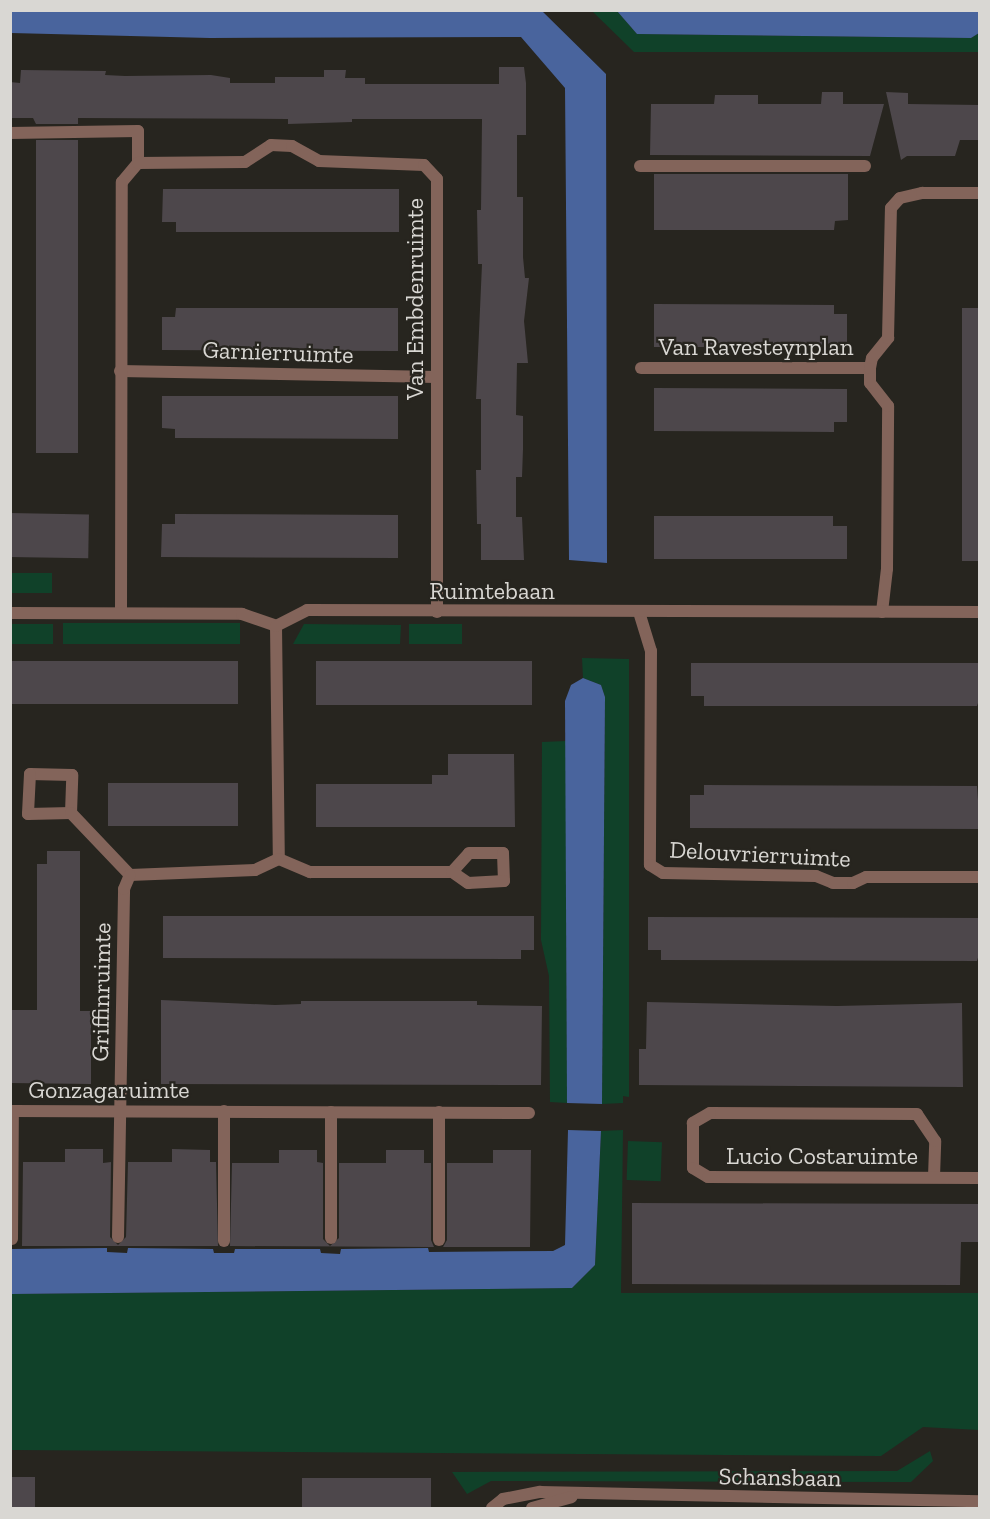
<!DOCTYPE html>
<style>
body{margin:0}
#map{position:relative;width:990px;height:1519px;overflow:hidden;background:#27251f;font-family:"Zilla Slab",serif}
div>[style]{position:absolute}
.green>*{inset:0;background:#104129;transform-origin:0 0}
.water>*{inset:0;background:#49649d}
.building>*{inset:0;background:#4d474b;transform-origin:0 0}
.pedestrian>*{height:12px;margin:-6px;padding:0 6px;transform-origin:6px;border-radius:6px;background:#83645a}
.minor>*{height:12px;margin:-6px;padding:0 6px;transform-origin:6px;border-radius:6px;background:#83645a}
.tertiary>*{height:12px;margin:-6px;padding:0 6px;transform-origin:6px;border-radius:6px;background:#83645a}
span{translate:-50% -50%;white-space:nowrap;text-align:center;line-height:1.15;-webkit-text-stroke:4.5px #27251f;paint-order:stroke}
.street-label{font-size:24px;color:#d9d7d3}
.frame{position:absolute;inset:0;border:12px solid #d9d7d3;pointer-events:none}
</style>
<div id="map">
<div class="green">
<div style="clip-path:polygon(592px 11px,617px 11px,637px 34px,971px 38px,979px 33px,979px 52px,634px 52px)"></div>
<div style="left:11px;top:573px;width:41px;height:20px"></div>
<div style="left:240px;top:623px;width:21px;height:177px;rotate:90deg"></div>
<div style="left:11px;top:624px;width:42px;height:20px"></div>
<div style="clip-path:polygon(304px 624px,401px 625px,400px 644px,293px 644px)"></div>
<div style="left:409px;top:624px;width:53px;height:20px"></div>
<div style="clip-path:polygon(582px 658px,629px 659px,629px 1097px,623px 1096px,623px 1103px,602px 1104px,605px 697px,601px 685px,583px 678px)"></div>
<div style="clip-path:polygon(566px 741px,567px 1103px,550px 1102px,549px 976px,541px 940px,542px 742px)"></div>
<div style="clip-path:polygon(623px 1130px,621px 1293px,979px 1293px,979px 1430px,923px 1427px,881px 1456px,11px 1450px,10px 1294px,572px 1288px,595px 1265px,601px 1131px)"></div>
<div style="left:628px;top:1141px;width:34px;height:39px;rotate:2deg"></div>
<div style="clip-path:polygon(930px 1451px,933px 1461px,911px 1482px,491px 1481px,467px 1494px,452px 1472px,897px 1471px)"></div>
</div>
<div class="water">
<div style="clip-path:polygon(11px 10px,542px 11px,606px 74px,607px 563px,569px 560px,565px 88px,521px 37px,210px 38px,11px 33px)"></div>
<div style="clip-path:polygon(617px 11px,979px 11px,979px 33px,971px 38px,637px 34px)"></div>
<div style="clip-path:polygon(583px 678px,601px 685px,605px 697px,602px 1104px,567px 1103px,565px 701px,571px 685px)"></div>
<div style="clip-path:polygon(568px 1130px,601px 1131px,595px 1265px,572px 1288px,11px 1294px,11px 1249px,107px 1248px,107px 1252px,127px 1253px,128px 1248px,213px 1249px,214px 1253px,234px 1253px,235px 1249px,320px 1249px,321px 1253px,340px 1254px,341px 1249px,428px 1248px,429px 1252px,553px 1251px,565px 1245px)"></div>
</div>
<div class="building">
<div style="clip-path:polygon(499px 67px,524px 67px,526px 83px,526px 135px,517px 135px,517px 197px,523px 197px,523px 257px,525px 278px,529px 278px,524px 321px,528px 363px,517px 363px,516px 415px,523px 416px,523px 449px,522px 477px,516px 477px,516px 517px,522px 517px,524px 560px,481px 560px,481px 524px,477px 524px,476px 470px,481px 470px,481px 399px,476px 399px,482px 264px,478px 264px,477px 210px,481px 210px,482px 119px,352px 119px,352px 122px,288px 124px,288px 119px,78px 118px,78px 124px,36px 124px,33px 118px,10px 118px,10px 82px,20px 83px,21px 70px,106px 71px,105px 75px,125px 76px,211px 75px,230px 78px,230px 83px,275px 83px,275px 77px,324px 77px,324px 70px,346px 70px,345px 78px,365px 78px,365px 84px,499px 84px)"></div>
<div style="clip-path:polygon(822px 92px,843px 92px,843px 104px,884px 104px,870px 156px,650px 155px,651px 104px,714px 104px,715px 95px,758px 95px,758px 104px,821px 104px)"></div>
<div style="clip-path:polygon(886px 92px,908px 93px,908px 104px,980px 105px,980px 140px,960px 140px,955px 156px,907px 156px,901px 160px)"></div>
<div style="left:78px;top:140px;width:313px;height:42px;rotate:90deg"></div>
<div style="clip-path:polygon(654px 174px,848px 174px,848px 220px,835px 221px,834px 230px,654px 230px)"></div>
<div style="clip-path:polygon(163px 189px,399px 189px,399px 232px,176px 232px,176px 222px,162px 222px)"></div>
<div style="clip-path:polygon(654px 304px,834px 305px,834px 314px,847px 314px,847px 347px,654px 347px)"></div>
<div style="clip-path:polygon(176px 308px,398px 308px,398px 351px,162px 350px,162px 317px,175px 317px)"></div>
<div style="left:962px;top:308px;width:18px;height:253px"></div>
<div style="clip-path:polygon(654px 388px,847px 389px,847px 422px,834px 422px,834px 432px,654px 431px)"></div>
<div style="clip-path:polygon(162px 396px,398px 396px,398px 439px,175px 438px,175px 429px,162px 428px)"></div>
<div style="left:10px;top:513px;width:79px;height:44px;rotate:1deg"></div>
<div style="clip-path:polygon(175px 514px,398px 515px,398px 558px,161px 557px,162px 524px,175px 524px)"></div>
<div style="clip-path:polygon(654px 516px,833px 516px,833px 526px,847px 526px,847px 559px,654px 559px)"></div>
<div style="left:10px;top:661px;width:228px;height:43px"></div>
<div style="left:316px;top:661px;width:216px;height:44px"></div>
<div style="clip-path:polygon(691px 663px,980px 663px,980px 697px,977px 706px,704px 706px,704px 696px,691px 696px)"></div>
<div style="clip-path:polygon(448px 754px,514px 754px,515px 827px,316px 827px,316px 784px,432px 784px,432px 775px,448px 775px)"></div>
<div style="left:108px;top:783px;width:130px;height:43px"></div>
<div style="clip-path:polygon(704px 785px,977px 786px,980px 829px,690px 828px,690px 795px,704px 795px)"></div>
<div style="clip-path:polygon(47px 851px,80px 851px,80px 1011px,91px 1011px,91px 1084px,10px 1083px,10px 1010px,37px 1010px,37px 864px,47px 864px)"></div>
<div style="clip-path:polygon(163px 916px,534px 916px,534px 950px,521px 950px,521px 959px,163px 958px)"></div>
<div style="clip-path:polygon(648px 917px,980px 918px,980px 951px,977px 961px,661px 960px,661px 950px,648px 950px)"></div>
<div style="clip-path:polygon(161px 1000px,275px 1005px,301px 1004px,301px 1001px,477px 1001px,477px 1005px,542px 1006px,541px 1085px,161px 1084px)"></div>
<div style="clip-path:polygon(647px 1002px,837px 1006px,962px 1003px,963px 1087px,639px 1085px,639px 1049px,646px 1049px)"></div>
<div style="clip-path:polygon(65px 1149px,103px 1149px,103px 1163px,111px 1162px,110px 1237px,118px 1245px,126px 1237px,128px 1162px,172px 1162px,172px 1149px,210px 1150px,210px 1162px,216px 1162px,218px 1246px,22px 1246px,23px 1162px,65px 1162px)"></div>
<div style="clip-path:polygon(279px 1150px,317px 1150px,317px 1162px,323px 1163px,323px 1239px,330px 1246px,339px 1238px,339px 1163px,386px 1163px,386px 1150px,424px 1150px,424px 1163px,431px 1163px,431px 1240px,434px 1247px,230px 1246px,232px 1163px,279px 1163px)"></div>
<div style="clip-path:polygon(493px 1150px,531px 1150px,530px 1247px,443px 1247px,447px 1240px,447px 1163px,493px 1163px)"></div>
<div style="clip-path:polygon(632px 1203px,980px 1204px,980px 1242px,961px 1242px,960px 1285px,632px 1284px)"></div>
<div style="left:10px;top:1477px;width:25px;height:32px"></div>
<div style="left:302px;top:1478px;width:129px;height:31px"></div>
</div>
<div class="pedestrian">
<div style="left:10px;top:133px;width:128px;rotate:-0.9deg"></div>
<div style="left:138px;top:131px;width:32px;rotate:90deg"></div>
<div style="left:640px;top:166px;width:225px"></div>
<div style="left:641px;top:368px;width:229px"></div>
</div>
<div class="minor">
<div style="left:120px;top:371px;width:316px;rotate:1.1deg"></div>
<div style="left:639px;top:612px;width:41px;rotate:72.9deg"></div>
<div style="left:651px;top:651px;width:214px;rotate:90.3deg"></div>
<div style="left:650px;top:865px;width:15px;rotate:32deg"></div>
<div style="left:663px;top:873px;width:153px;rotate:1.1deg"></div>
<div style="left:816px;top:876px;width:18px;rotate:22deg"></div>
<div style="left:833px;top:883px;width:20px"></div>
<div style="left:853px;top:883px;width:14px;rotate:-25deg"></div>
<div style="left:866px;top:877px;width:114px"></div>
<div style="left:882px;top:612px;width:43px;rotate:-83.4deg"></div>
<div style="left:887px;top:569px;width:163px;rotate:-89.6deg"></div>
<div style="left:888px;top:406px;width:29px;rotate:-128deg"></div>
<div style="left:870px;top:383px;width:15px;rotate:-90deg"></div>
<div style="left:870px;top:368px;width:10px;rotate:-79deg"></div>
<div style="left:872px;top:358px;width:26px;rotate:-51deg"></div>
<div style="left:888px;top:338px;width:130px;rotate:-88.7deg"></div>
<div style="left:891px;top:208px;width:13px;rotate:-48deg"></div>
<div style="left:900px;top:198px;width:23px;rotate:-13deg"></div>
<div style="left:922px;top:193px;width:58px"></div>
<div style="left:121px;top:613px;width:431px;rotate:-89.9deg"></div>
<div style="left:122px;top:182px;width:25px;rotate:-50deg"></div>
<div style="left:138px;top:163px;width:107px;rotate:-0.5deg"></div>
<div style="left:245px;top:162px;width:31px;rotate:-33deg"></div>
<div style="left:271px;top:145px;width:21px;rotate:3deg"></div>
<div style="left:292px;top:146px;width:31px;rotate:29deg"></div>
<div style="left:319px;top:161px;width:105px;rotate:2.2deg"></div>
<div style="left:424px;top:165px;width:19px;rotate:47deg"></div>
<div style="left:437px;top:179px;width:433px;rotate:90deg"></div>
<div style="left:276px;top:626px;width:233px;rotate:89.3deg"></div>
<div style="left:71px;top:813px;width:38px;rotate:-88deg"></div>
<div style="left:72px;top:775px;width:42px;rotate:-178.6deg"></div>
<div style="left:30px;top:774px;width:40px;rotate:92.9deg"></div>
<div style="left:28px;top:814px;width:43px;rotate:-1.3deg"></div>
<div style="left:71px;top:813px;width:86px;rotate:46.4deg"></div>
<div style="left:130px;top:875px;width:125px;rotate:-2.3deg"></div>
<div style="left:255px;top:870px;width:26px;rotate:-25deg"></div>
<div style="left:279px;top:859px;width:34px;rotate:23deg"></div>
<div style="left:310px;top:872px;width:142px"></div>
<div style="left:452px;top:872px;width:25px;rotate:-48deg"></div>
<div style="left:469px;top:853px;width:34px"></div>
<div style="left:503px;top:853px;width:28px;rotate:88deg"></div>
<div style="left:504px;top:881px;width:36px;rotate:177deg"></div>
<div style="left:468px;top:883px;width:19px;rotate:-145deg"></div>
<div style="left:934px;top:1177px;width:36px;rotate:-88deg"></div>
<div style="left:935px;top:1141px;width:32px;rotate:-124deg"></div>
<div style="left:917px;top:1114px;width:207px;rotate:-179.7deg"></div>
<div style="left:710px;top:1113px;width:20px;rotate:150deg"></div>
<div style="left:693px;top:1123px;width:45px;rotate:90deg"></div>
<div style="left:693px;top:1168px;width:17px;rotate:31deg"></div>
<div style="left:708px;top:1177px;width:272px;rotate:0.2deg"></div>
<div style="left:118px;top:1237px;width:348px;rotate:-89deg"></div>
<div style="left:124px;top:889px;width:15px;rotate:-67deg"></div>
<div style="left:331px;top:1238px;width:126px;rotate:-90deg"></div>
<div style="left:12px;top:1239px;width:128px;rotate:-89.6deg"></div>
<div style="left:13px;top:1111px;width:516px;rotate:0.22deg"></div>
<div style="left:439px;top:1240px;width:128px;rotate:-90deg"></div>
<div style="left:224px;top:1241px;width:130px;rotate:-90deg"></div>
</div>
<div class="tertiary">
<div style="left:10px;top:613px;width:232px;rotate:0.2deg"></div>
<div style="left:242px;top:614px;width:36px;rotate:19deg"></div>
<div style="left:276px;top:626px;width:35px;rotate:-27deg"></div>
<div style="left:307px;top:610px;width:673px;rotate:0.17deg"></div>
<div style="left:492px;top:1508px;width:14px;rotate:-39deg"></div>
<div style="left:503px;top:1499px;width:38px;rotate:-11deg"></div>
<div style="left:540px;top:1492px;width:440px;rotate:1.2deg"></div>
<div style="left:532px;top:1508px;width:41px;rotate:-15.4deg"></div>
</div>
<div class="street-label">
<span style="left:415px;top:299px;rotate:-90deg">Van Embdenruimte</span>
<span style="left:756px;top:347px">Van Ravesteynplan</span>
<span style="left:278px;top:352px;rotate:2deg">Garnierruimte</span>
<span style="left:492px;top:591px">Ruimtebaan</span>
<span style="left:760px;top:854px;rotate:3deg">Delouvrierruimte</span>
<span style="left:101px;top:992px;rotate:-89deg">Griffinruimte</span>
<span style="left:109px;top:1090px">Gonzagaruimte</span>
<span style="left:822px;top:1156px">Lucio Costaruimte</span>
<span style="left:780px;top:1477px;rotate:1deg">Schansbaan</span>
</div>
<div class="frame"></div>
</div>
